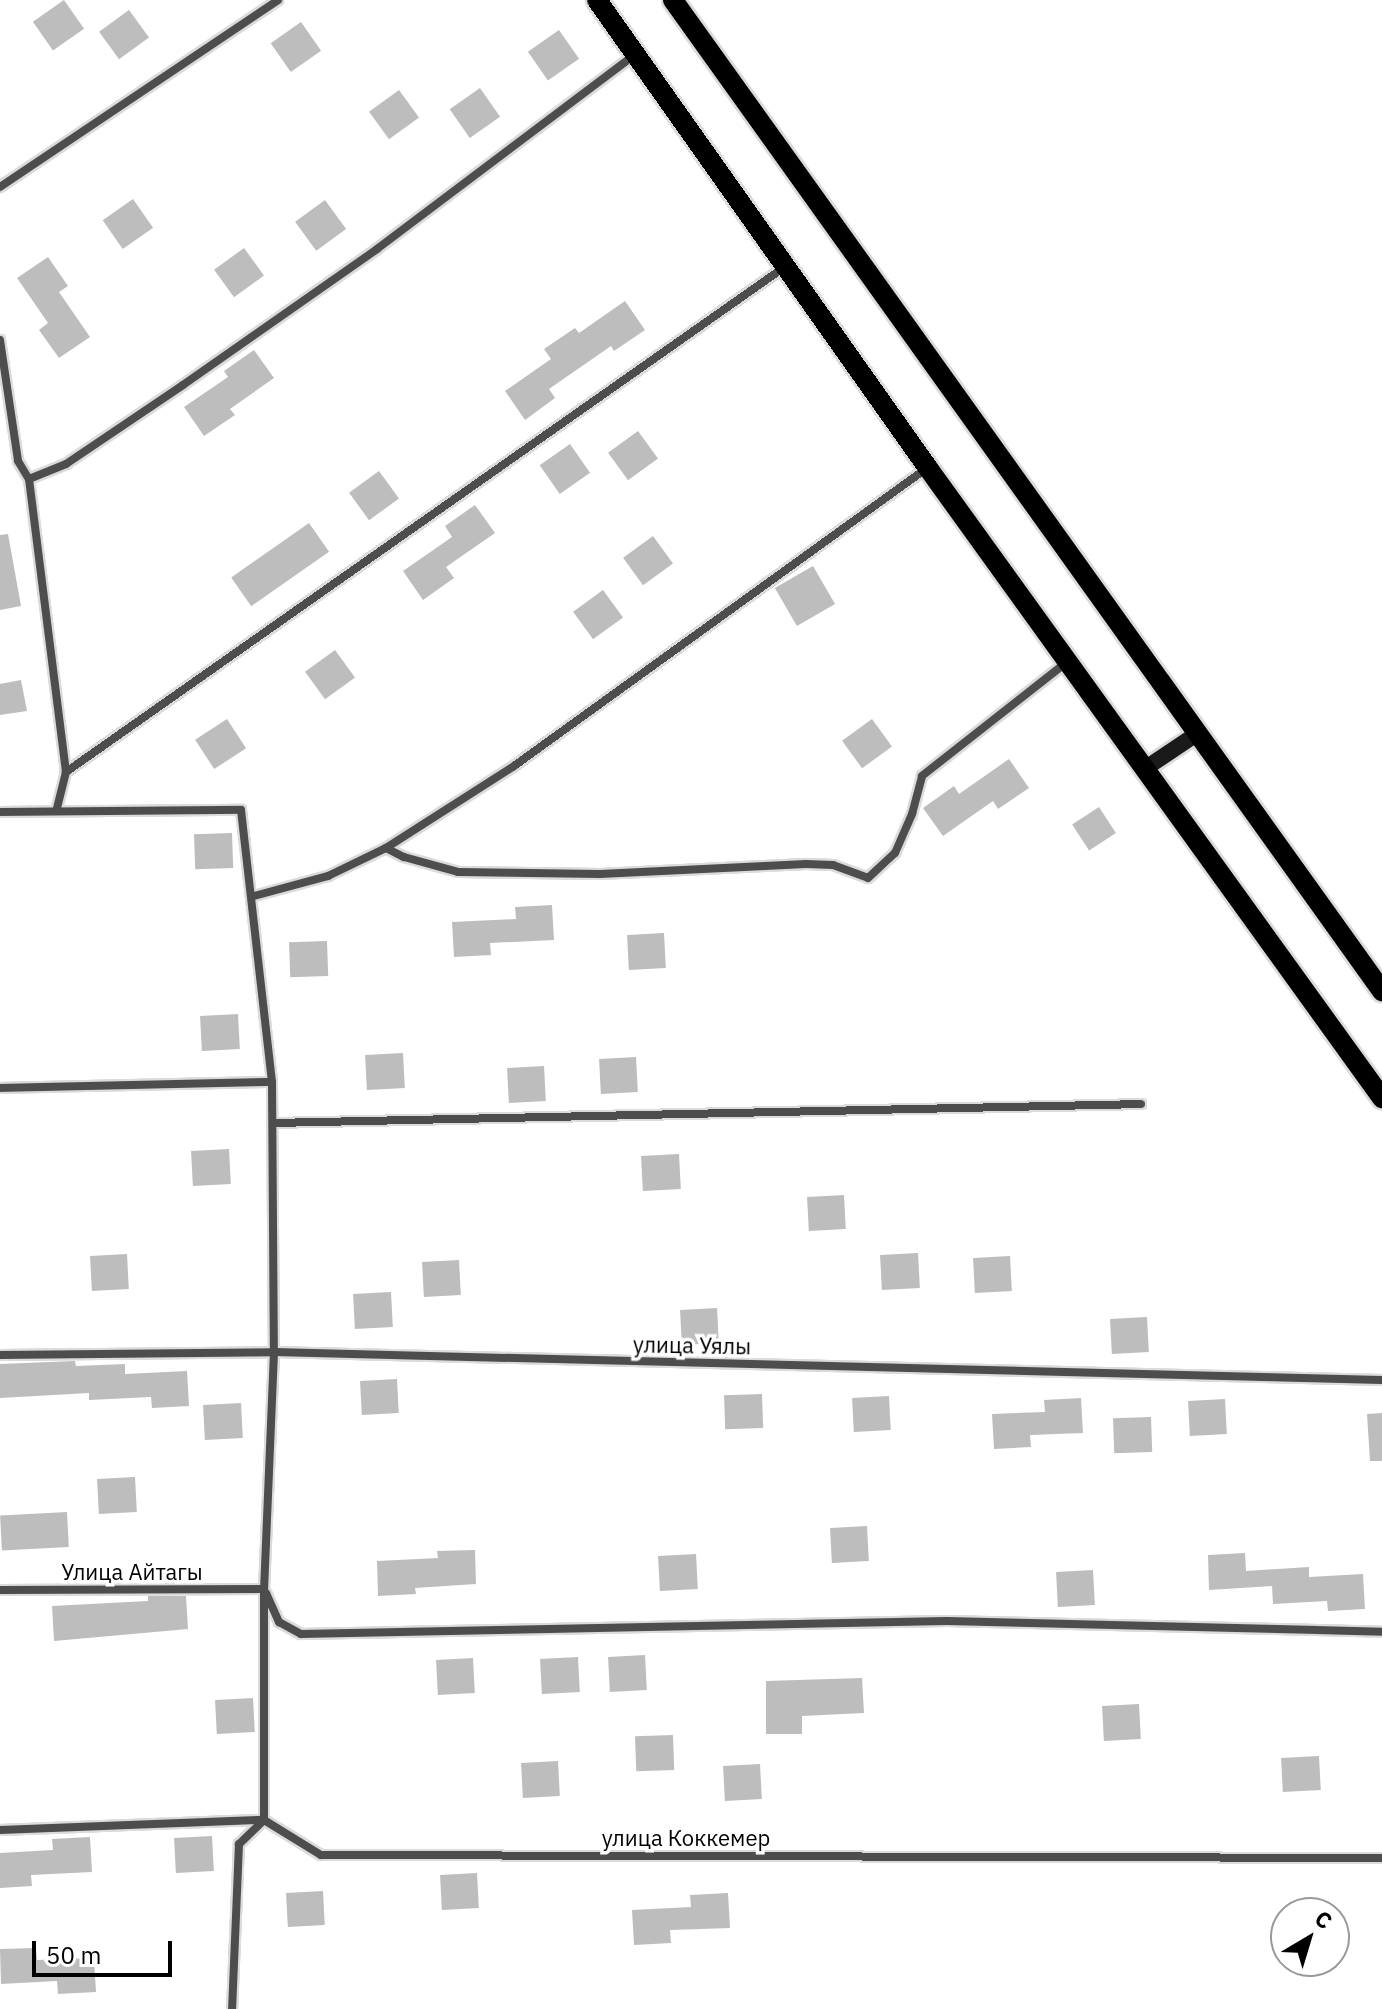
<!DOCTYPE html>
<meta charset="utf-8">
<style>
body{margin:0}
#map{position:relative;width:1382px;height:2009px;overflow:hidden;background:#fff;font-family:"IBM Plex Sans",sans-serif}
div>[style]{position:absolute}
.building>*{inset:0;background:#bdbdbd;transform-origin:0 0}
.roads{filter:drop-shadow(2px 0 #dbdbdb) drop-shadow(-2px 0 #dbdbdb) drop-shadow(0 2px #dbdbdb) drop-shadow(0 -2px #dbdbdb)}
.minor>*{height:8px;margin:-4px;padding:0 4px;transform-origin:4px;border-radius:4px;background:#4d4d4d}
.secondary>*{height:16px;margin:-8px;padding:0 8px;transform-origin:8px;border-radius:8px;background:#1a1a1a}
.primary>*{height:20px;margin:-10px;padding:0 10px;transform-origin:10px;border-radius:10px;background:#000}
span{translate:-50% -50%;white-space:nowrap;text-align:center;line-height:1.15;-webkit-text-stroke:7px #fff;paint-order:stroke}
.street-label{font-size:22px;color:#000}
.north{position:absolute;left:1270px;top:1897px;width:80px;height:80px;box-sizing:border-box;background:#fff;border:2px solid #999;border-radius:50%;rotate:38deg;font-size:22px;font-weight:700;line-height:32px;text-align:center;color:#000}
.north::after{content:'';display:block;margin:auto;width:28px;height:36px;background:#000;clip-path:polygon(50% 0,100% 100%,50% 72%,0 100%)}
.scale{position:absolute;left:32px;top:1941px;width:140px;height:36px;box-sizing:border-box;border:4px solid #000;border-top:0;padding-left:10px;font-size:24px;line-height:28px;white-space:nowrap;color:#000;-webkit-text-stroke:6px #fff;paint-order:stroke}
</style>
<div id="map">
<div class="building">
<div style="left:64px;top:0;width:35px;height:38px;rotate:55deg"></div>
<div style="left:129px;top:10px;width:34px;height:37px;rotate:54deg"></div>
<div style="left:301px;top:22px;width:35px;height:37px;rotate:55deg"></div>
<div style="left:559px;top:30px;width:35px;height:38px;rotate:55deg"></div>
<div style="left:480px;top:88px;width:35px;height:37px;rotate:55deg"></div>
<div style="left:399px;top:90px;width:34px;height:37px;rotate:54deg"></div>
<div style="left:133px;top:199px;width:35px;height:37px;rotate:55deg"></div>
<div style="left:325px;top:200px;width:36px;height:37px;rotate:54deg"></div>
<div style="left:244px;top:248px;width:34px;height:37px;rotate:54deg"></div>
<div style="clip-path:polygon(48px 257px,68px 286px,59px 292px,90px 337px,59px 358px,39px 330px,48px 323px,17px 278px)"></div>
<div style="clip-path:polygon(625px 301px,645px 330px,614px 351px,611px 346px,549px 389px,555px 398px,525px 420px,505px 391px,551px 359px,544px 349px,575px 328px,579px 333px)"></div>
<div style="clip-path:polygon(254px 350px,274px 378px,230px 409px,235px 415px,204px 436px,184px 407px,228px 377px,224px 371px)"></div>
<div style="left:638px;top:431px;width:34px;height:37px;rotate:54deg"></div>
<div style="left:570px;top:444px;width:35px;height:37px;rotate:55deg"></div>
<div style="left:379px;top:471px;width:34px;height:37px;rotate:54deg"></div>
<div style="clip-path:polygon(475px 505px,495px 533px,446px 567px,454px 578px,423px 600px,403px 571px,452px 537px,445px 526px)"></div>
<div style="left:309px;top:523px;width:35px;height:95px;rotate:55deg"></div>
<div style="clip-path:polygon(8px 534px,21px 606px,0 610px,0 535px)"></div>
<div style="left:653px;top:536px;width:34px;height:37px;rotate:54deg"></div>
<div style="left:813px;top:566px;width:44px;height:44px;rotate:60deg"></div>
<div style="left:603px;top:590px;width:34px;height:37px;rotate:54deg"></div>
<div style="left:335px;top:650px;width:34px;height:37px;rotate:54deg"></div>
<div style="clip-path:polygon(21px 680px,27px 711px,0 715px,0 684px)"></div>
<div style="left:227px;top:719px;width:35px;height:38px;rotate:57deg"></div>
<div style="left:872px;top:719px;width:34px;height:37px;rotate:54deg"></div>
<div style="clip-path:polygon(1009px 759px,1029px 788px,998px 809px,993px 801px,943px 836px,923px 808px,954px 786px,959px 794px)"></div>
<div style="left:1099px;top:807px;width:31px;height:32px;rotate:57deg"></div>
<div style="left:232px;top:833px;width:35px;height:38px;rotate:88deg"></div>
<div style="clip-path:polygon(552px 905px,554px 940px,490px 943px,491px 955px,454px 957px,452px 922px,516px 919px,515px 907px)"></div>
<div style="left:664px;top:933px;width:35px;height:37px;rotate:87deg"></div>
<div style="left:327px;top:941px;width:35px;height:38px;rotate:88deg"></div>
<div style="left:238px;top:1014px;width:35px;height:38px;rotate:87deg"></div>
<div style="left:403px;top:1053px;width:35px;height:38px;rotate:87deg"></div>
<div style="left:636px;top:1057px;width:35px;height:37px;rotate:87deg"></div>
<div style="left:544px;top:1066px;width:35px;height:37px;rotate:87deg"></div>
<div style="left:229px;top:1149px;width:35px;height:38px;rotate:87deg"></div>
<div style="left:679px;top:1154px;width:35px;height:38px;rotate:87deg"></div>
<div style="left:844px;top:1195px;width:34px;height:37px;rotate:87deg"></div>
<div style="left:918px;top:1253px;width:35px;height:38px;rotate:87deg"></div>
<div style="left:127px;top:1254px;width:35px;height:37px;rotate:87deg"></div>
<div style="left:1010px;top:1256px;width:35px;height:37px;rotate:87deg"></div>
<div style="left:459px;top:1260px;width:35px;height:37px;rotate:87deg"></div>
<div style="left:391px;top:1292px;width:35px;height:38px;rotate:87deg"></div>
<div style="left:717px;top:1308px;width:35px;height:37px;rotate:87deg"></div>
<div style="left:1147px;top:1317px;width:35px;height:37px;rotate:87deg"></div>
<div style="clip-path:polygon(75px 1361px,76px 1366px,125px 1364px,125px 1374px,187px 1371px,189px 1406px,152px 1408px,151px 1397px,89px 1400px,89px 1393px,0 1398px,0 1364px)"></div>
<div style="left:397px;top:1379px;width:34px;height:37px;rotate:87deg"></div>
<div style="left:762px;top:1394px;width:34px;height:38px;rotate:88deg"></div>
<div style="left:889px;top:1396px;width:34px;height:37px;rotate:87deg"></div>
<div style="clip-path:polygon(1081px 1398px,1083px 1433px,1030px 1435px,1031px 1447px,994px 1449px,992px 1414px,1045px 1412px,1044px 1400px)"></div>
<div style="left:1225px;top:1399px;width:35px;height:37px;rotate:87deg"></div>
<div style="left:241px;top:1403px;width:35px;height:38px;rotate:87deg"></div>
<div style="clip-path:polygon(1382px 1413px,1382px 1461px,1370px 1461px,1367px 1414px)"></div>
<div style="left:1151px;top:1417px;width:35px;height:38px;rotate:88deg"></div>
<div style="left:135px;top:1477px;width:35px;height:38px;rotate:87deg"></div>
<div style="left:67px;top:1512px;width:35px;height:67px;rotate:87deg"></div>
<div style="left:867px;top:1526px;width:35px;height:37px;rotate:87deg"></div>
<div style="clip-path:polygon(475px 1550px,476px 1584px,415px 1588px,416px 1594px,378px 1596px,377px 1561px,438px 1558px,437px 1551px)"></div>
<div style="clip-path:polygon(1245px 1553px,1246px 1571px,1309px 1567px,1309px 1577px,1363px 1574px,1365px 1609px,1328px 1611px,1327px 1601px,1273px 1604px,1272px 1586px,1209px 1590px,1208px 1555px)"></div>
<div style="left:696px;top:1554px;width:35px;height:38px;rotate:87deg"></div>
<div style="left:1093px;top:1570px;width:35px;height:37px;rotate:87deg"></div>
<div style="clip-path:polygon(148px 1596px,186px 1596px,188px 1629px,54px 1641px,52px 1606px,148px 1601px)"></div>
<div style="left:645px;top:1655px;width:35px;height:37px;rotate:87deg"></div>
<div style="left:578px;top:1657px;width:35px;height:38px;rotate:87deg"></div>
<div style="left:473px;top:1658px;width:35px;height:37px;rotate:87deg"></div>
<div style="clip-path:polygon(862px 1678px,864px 1713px,802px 1716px,802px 1734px,766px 1734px,766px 1681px)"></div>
<div style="left:253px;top:1698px;width:34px;height:38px;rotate:87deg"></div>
<div style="left:1139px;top:1704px;width:35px;height:37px;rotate:87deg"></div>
<div style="left:673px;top:1735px;width:35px;height:38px;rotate:88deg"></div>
<div style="left:1319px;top:1756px;width:34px;height:38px;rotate:87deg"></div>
<div style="left:558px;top:1761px;width:35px;height:37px;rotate:87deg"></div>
<div style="left:760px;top:1764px;width:35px;height:37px;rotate:87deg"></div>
<div style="left:212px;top:1836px;width:35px;height:38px;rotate:87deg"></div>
<div style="clip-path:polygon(90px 1837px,92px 1872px,31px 1875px,32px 1886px,0 1888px,0 1853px,53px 1850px,52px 1839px)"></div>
<div style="left:477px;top:1873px;width:35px;height:37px;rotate:87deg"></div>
<div style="left:323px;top:1891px;width:34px;height:37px;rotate:87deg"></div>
<div style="clip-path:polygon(728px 1893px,730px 1928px,670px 1930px,671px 1943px,634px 1945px,632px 1910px,691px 1907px,690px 1895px)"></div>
<div style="clip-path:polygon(36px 1948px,37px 1960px,94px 1958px,96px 1992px,58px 1994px,57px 1981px,1px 1984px,0 1949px)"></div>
</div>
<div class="roads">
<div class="minor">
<div style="left:0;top:187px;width:335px;rotate:-33.9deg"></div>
<div style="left:0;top:340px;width:122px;rotate:81.5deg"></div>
<div style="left:18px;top:461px;width:21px;rotate:59deg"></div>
<div style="left:29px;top:479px;width:40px;rotate:-22deg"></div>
<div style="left:66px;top:464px;width:141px;rotate:-34deg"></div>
<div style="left:183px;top:385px;width:237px;rotate:-35deg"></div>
<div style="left:377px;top:249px;width:322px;rotate:-37deg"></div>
<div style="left:29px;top:479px;width:295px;rotate:82.8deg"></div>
<div style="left:66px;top:772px;width:38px;rotate:104deg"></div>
<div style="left:66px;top:772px;width:880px;rotate:-35.1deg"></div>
<div style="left:0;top:812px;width:241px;rotate:-0.5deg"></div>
<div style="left:241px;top:810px;width:274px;rotate:83.5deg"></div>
<div style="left:272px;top:1082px;width:270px;rotate:89.6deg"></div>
<div style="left:274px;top:1352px;width:237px;rotate:92.4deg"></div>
<div style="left:264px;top:1589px;width:231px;rotate:90deg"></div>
<div style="left:264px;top:1820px;width:35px;rotate:136deg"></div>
<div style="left:239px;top:1844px;width:165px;rotate:92.4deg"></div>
<div style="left:386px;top:848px;width:20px;rotate:27deg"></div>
<div style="left:404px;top:857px;width:56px;rotate:15.5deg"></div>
<div style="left:458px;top:872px;width:142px;rotate:0.8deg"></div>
<div style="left:600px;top:874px;width:206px;rotate:-2.8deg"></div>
<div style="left:806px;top:864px;width:27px;rotate:2deg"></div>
<div style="left:833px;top:865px;width:37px;rotate:20deg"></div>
<div style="left:868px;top:878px;width:37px;rotate:-43deg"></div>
<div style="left:895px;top:853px;width:43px;rotate:-66.4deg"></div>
<div style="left:912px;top:814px;width:39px;rotate:-75deg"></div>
<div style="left:922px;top:776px;width:184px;rotate:-38.2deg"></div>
<div style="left:254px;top:896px;width:77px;rotate:-15.1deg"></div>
<div style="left:328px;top:876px;width:64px;rotate:-25.8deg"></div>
<div style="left:386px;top:848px;width:152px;rotate:-32.6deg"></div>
<div style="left:514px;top:766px;width:509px;rotate:-35.81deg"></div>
<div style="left:0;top:1088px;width:272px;rotate:-1.3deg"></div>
<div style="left:273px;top:1123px;width:868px;rotate:-1.25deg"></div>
<div style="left:0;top:1355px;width:274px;rotate:-0.6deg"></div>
<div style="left:274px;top:1352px;width:1108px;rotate:1.45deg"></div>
<div style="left:0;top:1590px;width:264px;rotate:-0.2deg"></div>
<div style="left:266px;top:1593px;width:32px;rotate:66deg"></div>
<div style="left:279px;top:1622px;width:25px;rotate:29deg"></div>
<div style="left:301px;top:1634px;width:646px;rotate:-1.15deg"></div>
<div style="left:947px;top:1621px;width:435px;rotate:1.4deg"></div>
<div style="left:0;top:1830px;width:264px;rotate:-2.2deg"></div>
<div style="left:264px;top:1820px;width:67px;rotate:31.6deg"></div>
<div style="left:321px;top:1855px;width:1061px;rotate:0.16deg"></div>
</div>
<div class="secondary">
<div style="left:1146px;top:768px;width:63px;rotate:-33.9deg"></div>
</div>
<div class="primary">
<div style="left:597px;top:0;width:573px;rotate:54.73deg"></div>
<div style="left:928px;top:468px;width:777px;rotate:54.22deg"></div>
<div style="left:673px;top:0;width:1219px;rotate:54.42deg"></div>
</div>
</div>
<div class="street-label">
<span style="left:692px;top:1345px;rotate:1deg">улица Уялы</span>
<span style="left:132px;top:1572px">Улица Айтагы</span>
<span style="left:686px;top:1838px">улица Коккемер</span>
</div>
<div class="north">С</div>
<div class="scale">50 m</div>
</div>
